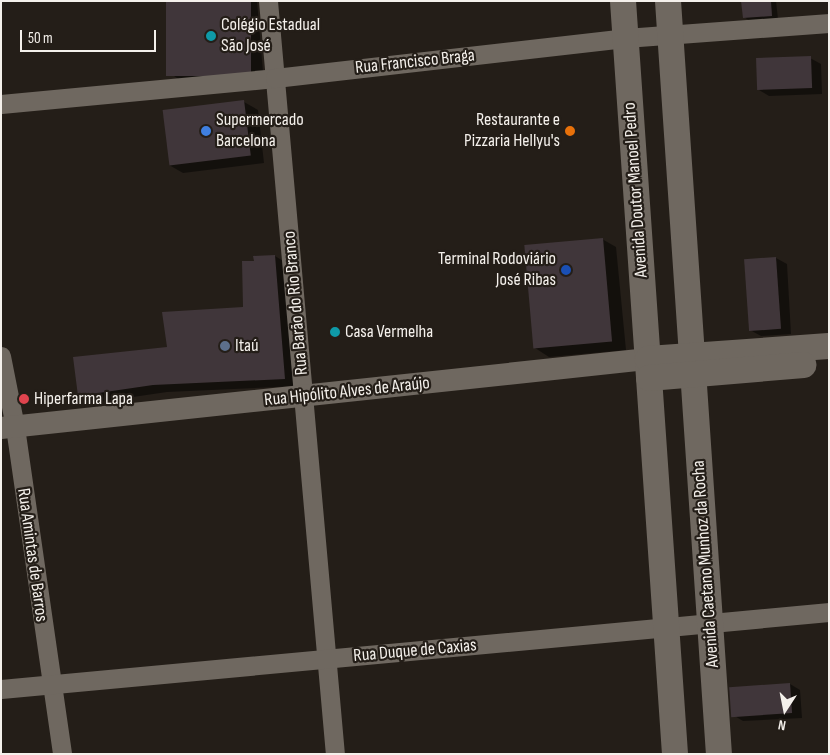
<!DOCTYPE html>
<meta charset="utf-8">
<style>
body{margin:0}
#map{position:relative;width:830px;height:755px;overflow:hidden;background:#241e18;font-family:"Sofia Sans Condensed",sans-serif}
div>[style]{position:absolute}
.shadow>*{inset:0;background:#0007}
.building>*{inset:0;background:#40363a;transform-origin:0 0}
.minor>*{height:19px;margin:-9.5px;padding:0 9.5px;transform-origin:9.5px;border-radius:9.5px;background:#6f6860}
.tertiary>*{height:22px;margin:-11px;padding:0 11px;transform-origin:11px;border-radius:11px;background:#6f6860}
.secondary>*{height:26px;margin:-13px;padding:0 13px;transform-origin:13px;border-radius:13px;background:#6f6860}
.dots>*{width:14px;height:14px;translate:-50% -50%;box-sizing:border-box;border:2px solid #241e18;border-radius:50%}
span{translate:-50% -50%;white-space:nowrap;text-align:center;line-height:1.15;-webkit-text-stroke:4.5px #241e18;paint-order:stroke}
.poi-label{font-size:18px;color:#f4f0eb}
.left{translate:0 -50%;text-align:left}
.right{translate:-100% -50%;text-align:right}
.street-label{font-size:18px;color:#f4f0eb}
.frame{position:absolute;inset:0;border:2px solid #f4f0eb;pointer-events:none}
.north{position:absolute;left:760px;top:685px;width:50px;height:50px;-webkit-text-stroke:4px #241e18;paint-order:stroke;rotate:191deg;font-size:14px;font-weight:700;line-height:20px;text-align:center;color:#f4f0eb}
.north::after{content:'';display:block;margin:auto;width:18px;height:22px;background:#f4f0eb;clip-path:polygon(50% 0,100% 100%,50% 72%,0 100%)}
.scale{position:absolute;left:20px;top:30px;width:136px;height:22px;box-sizing:border-box;border:2px solid #f4f0eb;border-top:0;padding-left:6px;font-size:15px;line-height:18px;white-space:nowrap;color:#f4f0eb;-webkit-text-stroke:4px #241e18;paint-order:stroke}
</style>
<div id="map">
<div class="shadow">
<div style="clip-path:polygon(167px 1px,257px 1px,263px 72px,180px 80px,174px 76px)"></div>
<div style="clip-path:polygon(742px 1px,776px 1px,778px 19px,750px 21px,744px 17px)"></div>
<div style="clip-path:polygon(810px 58px,821px 64px,822px 94px,769px 96px,759px 90px)"></div>
<div style="clip-path:polygon(244px 102px,258px 110px,264px 163px,183px 173px,169px 165px)"></div>
<div style="clip-path:polygon(602px 239px,616px 247px,626px 350px,549px 357px,535px 348px)"></div>
<div style="clip-path:polygon(275px 256px,288px 264px,297px 386px,167px 392px,92px 403px,79px 396px,244px 309px,255px 263px)"></div>
<div style="clip-path:polygon(776px 258px,787px 264px,791px 334px,761px 336px,750px 330px,746px 260px)"></div>
<div style="clip-path:polygon(790px 684px,800px 690px,802px 718px,743px 721px,733px 715px)"></div>
</div>
<div class="building">
<div style="left:166px;top:1px;width:85px;height:75px"></div>
<div style="clip-path:polygon(741px 1px,771px 1px,772px 16px,743px 18px)"></div>
<div style="left:811px;top:56px;width:32px;height:55px;rotate:88deg"></div>
<div style="left:244px;top:100px;width:56px;height:82px;rotate:83deg"></div>
<div style="left:603px;top:238px;width:104px;height:79px;rotate:85deg"></div>
<div style="clip-path:polygon(275px 255px,285px 379px,153px 385px,78px 396px,73px 357px,167px 347px,162px 312px,243px 307px,242px 261px,254px 261px,253px 256px)"></div>
<div style="left:776px;top:257px;width:72px;height:32px;rotate:86deg"></div>
<div style="left:790px;top:683px;width:30px;height:61px;rotate:86deg"></div>
</div>
<div class="minor">
<div style="left:268px;top:1px;width:756px;rotate:84.92deg"></div>
<div style="left:1px;top:104px;width:275px;rotate:-5.4deg"></div>
<div style="left:275px;top:78px;width:352px;rotate:-6.5deg"></div>
<div style="left:625px;top:38px;width:205px;rotate:-4.2deg"></div>
<div style="left:1px;top:356px;width:72px;rotate:78.8deg"></div>
<div style="left:15px;top:427px;width:330px;rotate:81.8deg"></div>
<div style="left:1px;top:689px;width:832px;rotate:-5.31deg"></div>
</div>
<div class="tertiary">
<div style="left:1px;top:428px;width:651px;rotate:-6.09deg"></div>
</div>
<div class="secondary">
<div style="left:623px;top:1px;width:755px;rotate:86.05deg"></div>
<div style="left:668px;top:1px;width:755px;rotate:86.13deg"></div>
<div style="left:648px;top:359px;width:181px;rotate:-4.1deg"></div>
<div style="left:649px;top:378px;width:155px;rotate:-4.8deg"></div>
</div>
<div class="dots">
<div style="left:211px;top:36px;background:#0f9aa8"></div>
<div style="left:206px;top:131px;background:#3f7fe0"></div>
<div style="left:570px;top:131px;background:#e8710a"></div>
<div style="left:566px;top:270px;background:#1a4fb4"></div>
<div style="left:335px;top:332px;background:#0f9aa8"></div>
<div style="left:225px;top:346px;background:#5c6f8a"></div>
<div style="left:24px;top:399px;background:#e0444e"></div>
</div>
<div class="poi-label">
<span class="left" style="left:221px;top:36px">Colégio Estadual<br>São José</span>
<span class="left" style="left:216px;top:131px">Supermercado<br>Barcelona</span>
<span class="right" style="left:560px;top:131px">Restaurante e<br>Pizzaria Hellyu's</span>
<span class="right" style="left:556px;top:270px">Terminal Rodoviário<br>José Ribas</span>
<span class="left" style="left:345px;top:332px">Casa Vermelha</span>
<span class="left" style="left:235px;top:346px">Itaú</span>
<span class="left" style="left:34px;top:399px">Hiperfarma Lapa</span>
</div>
<div class="street-label">
<span style="left:415px;top:62px;rotate:-6deg">Rua Francisco Braga</span>
<span style="left:636px;top:190px;rotate:-94deg">Avenida Doutor Manoel Pedro</span>
<span style="left:296px;top:303px;rotate:-95deg">Rua Barão do Rio Branco</span>
<span style="left:347px;top:392px;rotate:-6deg">Rua Hipólito Alves de Araújo</span>
<span style="left:32px;top:555px;rotate:82deg">Rua Amintas de Barros</span>
<span style="left:706px;top:564px;rotate:-94deg">Avenida Caetano Munhoz da Rocha</span>
<span style="left:415px;top:651px;rotate:-5deg">Rua Duque de Caxias</span>
</div>
<div class="frame"></div>
<div class="north">N</div>
<div class="scale">50 m</div>
</div>
